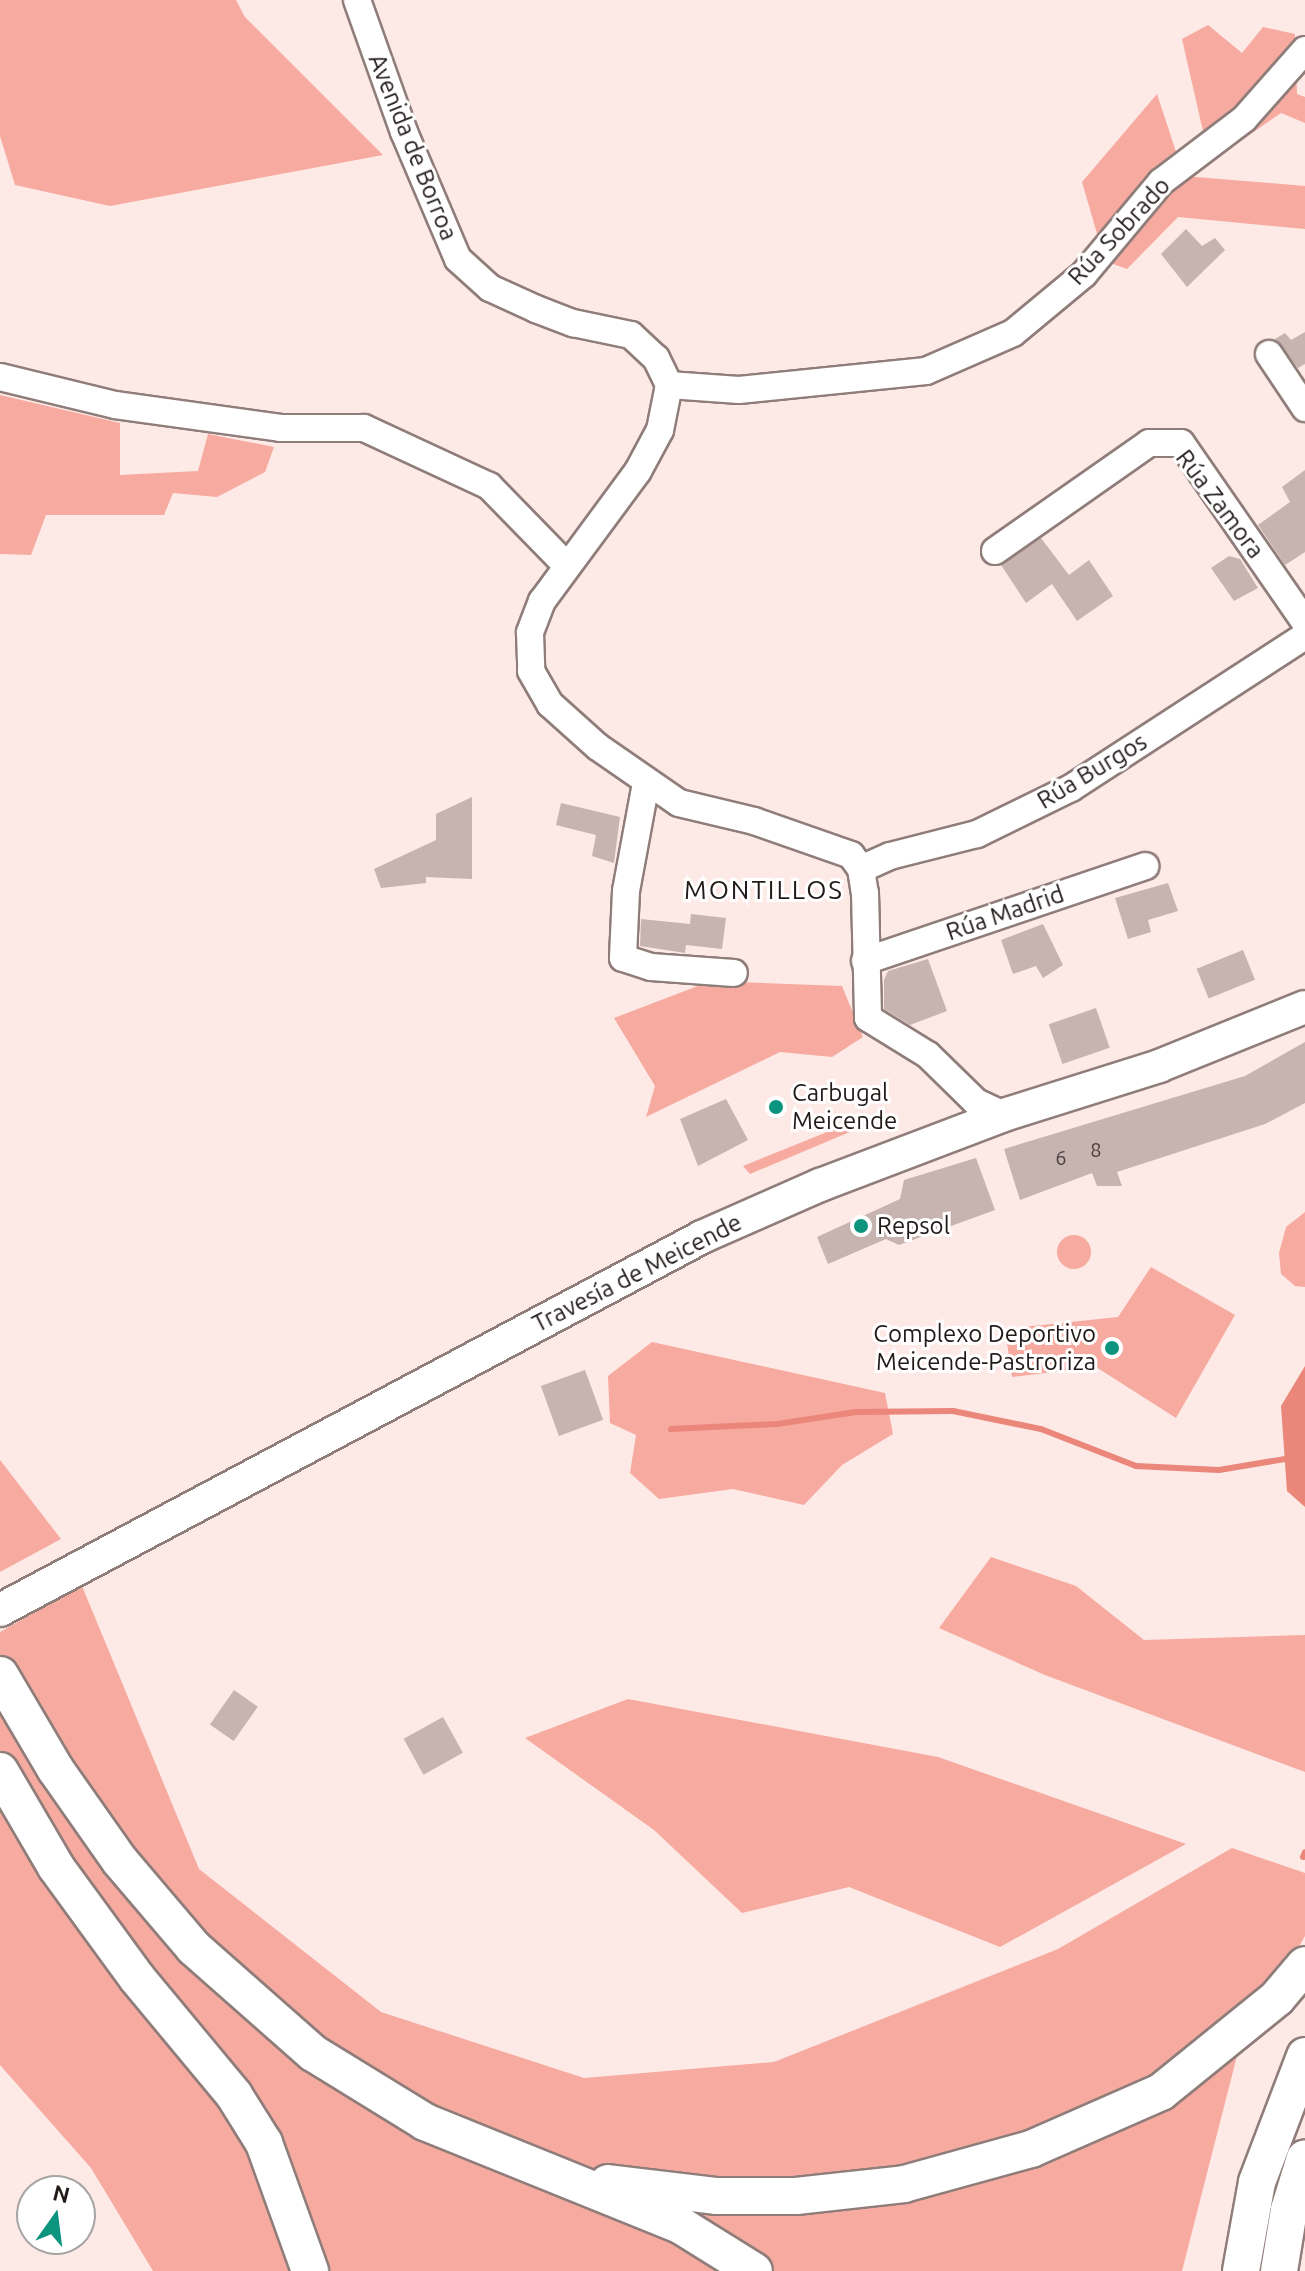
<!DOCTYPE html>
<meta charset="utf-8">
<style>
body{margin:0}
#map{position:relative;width:1305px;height:2271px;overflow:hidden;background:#fde9e6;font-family:Ubuntu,sans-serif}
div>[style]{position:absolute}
.green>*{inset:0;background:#f7aba0}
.round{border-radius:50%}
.water>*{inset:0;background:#eb867a}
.stream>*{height:6px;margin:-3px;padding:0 3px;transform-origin:3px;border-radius:3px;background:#eb867a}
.building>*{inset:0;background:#c7b3b0;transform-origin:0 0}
.roads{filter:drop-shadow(2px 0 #8f7d7a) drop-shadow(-2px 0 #8f7d7a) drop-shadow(0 2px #8f7d7a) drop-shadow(0 -2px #8f7d7a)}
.minor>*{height:26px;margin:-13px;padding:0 13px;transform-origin:13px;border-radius:13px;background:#fff}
.major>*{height:32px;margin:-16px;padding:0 16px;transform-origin:16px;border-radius:16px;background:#fff}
.highway>*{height:36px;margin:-18px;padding:0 18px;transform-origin:18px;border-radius:18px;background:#fff}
.dots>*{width:22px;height:22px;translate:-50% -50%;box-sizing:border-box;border:4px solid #fff;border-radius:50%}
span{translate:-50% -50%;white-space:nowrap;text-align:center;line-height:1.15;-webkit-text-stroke:6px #fff;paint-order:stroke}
.number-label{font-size:20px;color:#4a403f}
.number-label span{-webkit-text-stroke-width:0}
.street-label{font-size:24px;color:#211a19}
.poi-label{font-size:24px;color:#211a19}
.left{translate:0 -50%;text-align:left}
.right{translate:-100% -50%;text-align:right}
.neighbourhood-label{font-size:26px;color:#211a19;letter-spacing:2px}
.north{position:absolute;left:16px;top:2175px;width:80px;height:80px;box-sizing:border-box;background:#fff;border:2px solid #a6a3a3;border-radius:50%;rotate:14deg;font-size:22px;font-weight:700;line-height:32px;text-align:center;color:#211a19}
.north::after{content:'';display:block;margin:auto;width:28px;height:36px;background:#0c947f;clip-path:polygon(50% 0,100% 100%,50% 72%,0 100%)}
</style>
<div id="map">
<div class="green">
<div style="clip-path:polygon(0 0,236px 0,245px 17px,383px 155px,110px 206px,15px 185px,0 136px)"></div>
<div style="clip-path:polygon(1208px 25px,1242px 53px,1263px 27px,1295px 34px,1297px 94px,1305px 97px,1305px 123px,1281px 113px,1210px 162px,1182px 39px)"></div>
<div style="clip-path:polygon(1157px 94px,1184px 176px,1305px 186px,1305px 229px,1178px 217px,1127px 269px,1105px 261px,1082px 182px)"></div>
<div style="clip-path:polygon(0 395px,120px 423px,120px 475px,198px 471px,208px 434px,274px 447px,265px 472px,217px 497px,173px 493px,164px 515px,46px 515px,31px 555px,0 554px)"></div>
<div style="clip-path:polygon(711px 981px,842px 986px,863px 1037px,832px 1057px,780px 1052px,646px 1117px,655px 1086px,614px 1018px)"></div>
<div style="clip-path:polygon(867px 1116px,871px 1123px,750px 1174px,743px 1166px)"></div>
<div style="clip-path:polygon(1305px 1212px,1305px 1287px,1295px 1286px,1281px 1274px,1279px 1253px,1286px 1227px)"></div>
<div class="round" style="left:1057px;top:1235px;width:34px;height:34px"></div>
<div style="clip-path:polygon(1151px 1267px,1235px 1315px,1176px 1418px,1096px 1367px,1012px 1377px,1005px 1329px,1118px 1317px)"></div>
<div style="clip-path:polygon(652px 1342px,885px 1393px,893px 1434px,842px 1465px,804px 1505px,733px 1489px,659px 1499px,630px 1473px,636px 1435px,610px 1423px,608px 1376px)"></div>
<div style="clip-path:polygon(0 1460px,61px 1539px,0 1572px)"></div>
<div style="clip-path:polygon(991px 1557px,1076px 1586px,1144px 1640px,1305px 1635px,1305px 1772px,1045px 1675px,939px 1628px)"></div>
<div style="clip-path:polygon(82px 1586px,199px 1869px,381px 2012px,584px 2078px,774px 2062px,1058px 1949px,1232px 1848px,1305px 1873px,1305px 1936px,1238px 2052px,1182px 2271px,153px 2271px,91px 2168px,0 2065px,0 1632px)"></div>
<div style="clip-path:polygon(628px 1699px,938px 1757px,1186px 1844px,1000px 1947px,849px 1887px,742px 1913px,654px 1830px,525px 1738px)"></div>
</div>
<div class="water">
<div style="clip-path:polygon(1305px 1366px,1305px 1507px,1287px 1491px,1281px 1406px)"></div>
</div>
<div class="stream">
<div style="left:671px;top:1429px;width:106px;rotate:-2.7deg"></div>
<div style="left:777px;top:1424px;width:80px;rotate:-8.6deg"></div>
<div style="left:856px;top:1412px;width:97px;rotate:-0.6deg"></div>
<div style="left:953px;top:1411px;width:90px;rotate:11.6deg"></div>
<div style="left:1041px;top:1429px;width:102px;rotate:21.3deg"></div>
<div style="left:1136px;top:1466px;width:83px;rotate:2.8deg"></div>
<div style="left:1219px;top:1470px;width:67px;rotate:-9.5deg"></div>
<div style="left:1303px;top:1857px;width:5px;rotate:-68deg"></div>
</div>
<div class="building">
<div style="clip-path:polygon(1186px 229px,1202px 246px,1215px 238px,1225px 250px,1187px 287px,1161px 254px)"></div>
<div style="clip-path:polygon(1305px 332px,1305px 364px,1298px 368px,1275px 339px,1285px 333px,1291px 340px)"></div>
<div style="clip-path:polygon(1305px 470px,1305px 552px,1285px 565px,1258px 525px,1290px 502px,1282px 487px)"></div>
<div style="clip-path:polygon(1041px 538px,1069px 575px,1089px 560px,1113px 596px,1077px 621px,1052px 584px,1026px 603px,1001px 565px)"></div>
<div style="clip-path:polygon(1229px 556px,1240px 559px,1258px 588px,1234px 601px,1211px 568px)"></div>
<div style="clip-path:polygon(472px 797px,472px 879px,426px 877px,426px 883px,381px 888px,374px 869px,436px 840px,436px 814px)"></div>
<div style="clip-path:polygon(561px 803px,620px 817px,614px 863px,592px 856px,596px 835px,556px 825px)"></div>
<div style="clip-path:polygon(1168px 883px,1178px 911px,1148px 920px,1151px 932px,1128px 939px,1115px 898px)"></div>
<div style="clip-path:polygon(691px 914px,726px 918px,722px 949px,686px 945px,685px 953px,640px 946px,641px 919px,690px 924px)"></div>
<div style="clip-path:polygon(1043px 924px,1063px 965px,1043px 978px,1036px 966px,1013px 974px,1001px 940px)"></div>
<div style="left:1243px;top:950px;width:32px;height:50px;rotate:68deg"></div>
<div style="clip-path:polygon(928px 959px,947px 1011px,910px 1025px,884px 1009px,884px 980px,888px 971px)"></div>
<div style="left:1096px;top:1008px;width:42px;height:50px;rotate:71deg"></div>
<div style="clip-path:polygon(1305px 1042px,1305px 1103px,1265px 1124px,1117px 1172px,1122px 1186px,1097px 1186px,1092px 1173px,1020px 1200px,1004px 1149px,1245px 1076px)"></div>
<div style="clip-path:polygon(726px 1099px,748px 1140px,698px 1166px,680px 1119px)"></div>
<div style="clip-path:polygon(976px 1158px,995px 1210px,899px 1245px,886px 1239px,828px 1264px,817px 1237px,900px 1199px,904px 1180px)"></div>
<div style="left:585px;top:1370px;width:53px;height:47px;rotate:70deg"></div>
<div style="left:234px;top:1690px;width:29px;height:42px;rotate:35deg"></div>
<div style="left:443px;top:1717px;width:41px;height:45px;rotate:61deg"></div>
</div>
<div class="roads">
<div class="minor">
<div style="left:357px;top:0;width:140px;rotate:70.4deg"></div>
<div style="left:404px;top:132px;width:138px;rotate:67deg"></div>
<div style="left:458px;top:259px;width:43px;rotate:42.2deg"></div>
<div style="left:490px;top:288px;width:51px;rotate:24.5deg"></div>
<div style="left:536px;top:309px;width:40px;rotate:21deg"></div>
<div style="left:573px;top:323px;width:59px;rotate:11.7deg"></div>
<div style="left:631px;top:335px;width:34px;rotate:43deg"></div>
<div style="left:656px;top:358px;width:30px;rotate:64deg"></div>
<div style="left:669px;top:385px;width:46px;rotate:101.3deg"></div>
<div style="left:660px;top:430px;width:47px;rotate:118.2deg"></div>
<div style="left:638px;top:471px;width:162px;rotate:126.4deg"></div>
<div style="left:542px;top:601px;width:34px;rotate:111deg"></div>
<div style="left:530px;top:633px;width:38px;rotate:88deg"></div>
<div style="left:531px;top:671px;width:38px;rotate:60deg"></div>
<div style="left:550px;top:704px;width:64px;rotate:41.9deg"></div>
<div style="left:598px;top:747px;width:98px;rotate:34.7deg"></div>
<div style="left:679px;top:803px;width:77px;rotate:13.5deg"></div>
<div style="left:754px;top:821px;width:103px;rotate:19.3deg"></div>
<div style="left:851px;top:855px;width:17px;rotate:54deg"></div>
<div style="left:861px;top:869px;width:24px;rotate:81deg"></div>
<div style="left:865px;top:893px;width:125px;rotate:88.6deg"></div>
<div style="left:868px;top:1018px;width:70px;rotate:31.7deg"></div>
<div style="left:928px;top:1055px;width:67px;rotate:44.4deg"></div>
<div style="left:976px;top:1102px;width:31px;rotate:25deg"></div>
<div style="left:1269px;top:354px;width:65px;rotate:56.3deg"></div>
<div style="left:0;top:377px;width:118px;rotate:13.7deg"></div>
<div style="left:115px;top:405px;width:167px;rotate:7.9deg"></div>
<div style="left:280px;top:428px;width:84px"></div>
<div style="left:364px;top:428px;width:138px;rotate:24.9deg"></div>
<div style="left:489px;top:486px;width:110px;rotate:45.7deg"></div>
<div style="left:669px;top:385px;width:70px;rotate:4.1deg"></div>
<div style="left:739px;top:390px;width:188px;rotate:-5.8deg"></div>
<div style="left:926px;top:371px;width:95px;rotate:-23.6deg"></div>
<div style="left:1013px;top:333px;width:92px;rotate:-39.7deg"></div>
<div style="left:1084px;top:274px;width:120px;rotate:-50.1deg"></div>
<div style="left:1161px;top:182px;width:104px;rotate:-37.2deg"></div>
<div style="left:1244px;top:119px;width:92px;rotate:-48.5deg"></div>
<div style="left:995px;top:551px;width:188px;rotate:-35deg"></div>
<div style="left:1149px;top:443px;width:32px"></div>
<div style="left:1181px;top:443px;width:218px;rotate:55.3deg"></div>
<div style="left:646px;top:783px;width:110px;rotate:100.5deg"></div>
<div style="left:626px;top:891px;width:67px;rotate:92.6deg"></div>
<div style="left:623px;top:958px;width:29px;rotate:18deg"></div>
<div style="left:651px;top:967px;width:83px;rotate:4.1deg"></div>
<div style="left:861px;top:869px;width:32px;rotate:-24deg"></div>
<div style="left:890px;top:856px;width:90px;rotate:-14.2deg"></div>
<div style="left:977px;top:834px;width:105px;rotate:-26.1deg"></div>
<div style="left:1071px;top:788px;width:279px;rotate:-33deg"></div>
<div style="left:865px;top:961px;width:296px;rotate:-18.7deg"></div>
</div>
<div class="major">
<div style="left:0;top:1610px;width:795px;rotate:-27.98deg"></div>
<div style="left:702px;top:1237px;width:129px;rotate:-23.8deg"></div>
<div style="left:820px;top:1185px;width:197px;rotate:-20.8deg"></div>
<div style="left:1004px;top:1115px;width:163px;rotate:-17.5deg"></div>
<div style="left:1159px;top:1066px;width:157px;rotate:-22deg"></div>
</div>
<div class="highway">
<div style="left:0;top:1675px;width:110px;rotate:59.5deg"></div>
<div style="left:56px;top:1770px;width:111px;rotate:54.9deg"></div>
<div style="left:120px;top:1861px;width:114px;rotate:49.6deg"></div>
<div style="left:194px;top:1948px;width:159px;rotate:41.4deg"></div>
<div style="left:313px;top:2053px;width:132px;rotate:31.6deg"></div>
<div style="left:425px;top:2122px;width:275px;rotate:22deg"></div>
<div style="left:680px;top:2225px;width:87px;rotate:31.9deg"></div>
<div style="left:0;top:1771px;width:111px;rotate:59.7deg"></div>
<div style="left:56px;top:1867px;width:137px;rotate:53.9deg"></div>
<div style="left:137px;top:1978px;width:152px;rotate:50.3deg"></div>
<div style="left:234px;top:2095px;width:57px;rotate:58deg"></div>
<div style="left:264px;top:2143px;width:136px;rotate:70.2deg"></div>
<div style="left:608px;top:2183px;width:110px;rotate:6.8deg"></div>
<div style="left:717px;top:2196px;width:79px"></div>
<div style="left:796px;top:2196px;width:109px;rotate:-6.3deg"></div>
<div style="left:904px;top:2184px;width:132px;rotate:-15.4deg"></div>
<div style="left:1031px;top:2149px;width:142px;rotate:-23.7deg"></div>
<div style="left:1161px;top:2092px;width:149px;rotate:-39deg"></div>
<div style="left:1277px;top:1998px;width:43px;rotate:-49.7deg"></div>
<div style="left:1241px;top:2271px;width:90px;rotate:-79.8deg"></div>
<div style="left:1257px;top:2182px;width:135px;rotate:-69.1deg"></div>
<div style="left:1279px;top:2271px;width:62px;rotate:-80.7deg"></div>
<div style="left:1289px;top:2210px;width:54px;rotate:-72.9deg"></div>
</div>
</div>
<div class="dots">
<div style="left:776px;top:1107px;background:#0c947f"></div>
<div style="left:861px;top:1226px;background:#0c947f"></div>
<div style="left:1112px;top:1348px;background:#0c947f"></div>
</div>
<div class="number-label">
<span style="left:1096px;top:1149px">8</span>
<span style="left:1061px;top:1157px">6</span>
</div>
<div class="street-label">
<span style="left:413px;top:147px;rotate:68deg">Avenida de Borroa</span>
<span style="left:1119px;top:231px;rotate:-47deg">Rúa Sobrado</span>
<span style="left:1220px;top:504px;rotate:53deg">Rúa Zamora</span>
<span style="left:1092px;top:771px;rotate:-31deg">Rúa Burgos</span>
<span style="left:1005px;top:913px;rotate:-19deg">Rúa Madrid</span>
<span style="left:637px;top:1273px;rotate:-27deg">Travesía de Meicende</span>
</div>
<div class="poi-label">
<span class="left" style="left:792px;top:1107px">Carbugal<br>Meicende</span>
<span class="left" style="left:877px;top:1226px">Repsol</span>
<span class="right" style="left:1096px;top:1348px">Complexo Deportivo<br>Meicende-Pastroriza</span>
</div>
<div class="neighbourhood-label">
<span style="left:764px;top:890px">MONTILLOS</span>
</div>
<div class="north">N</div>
</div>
